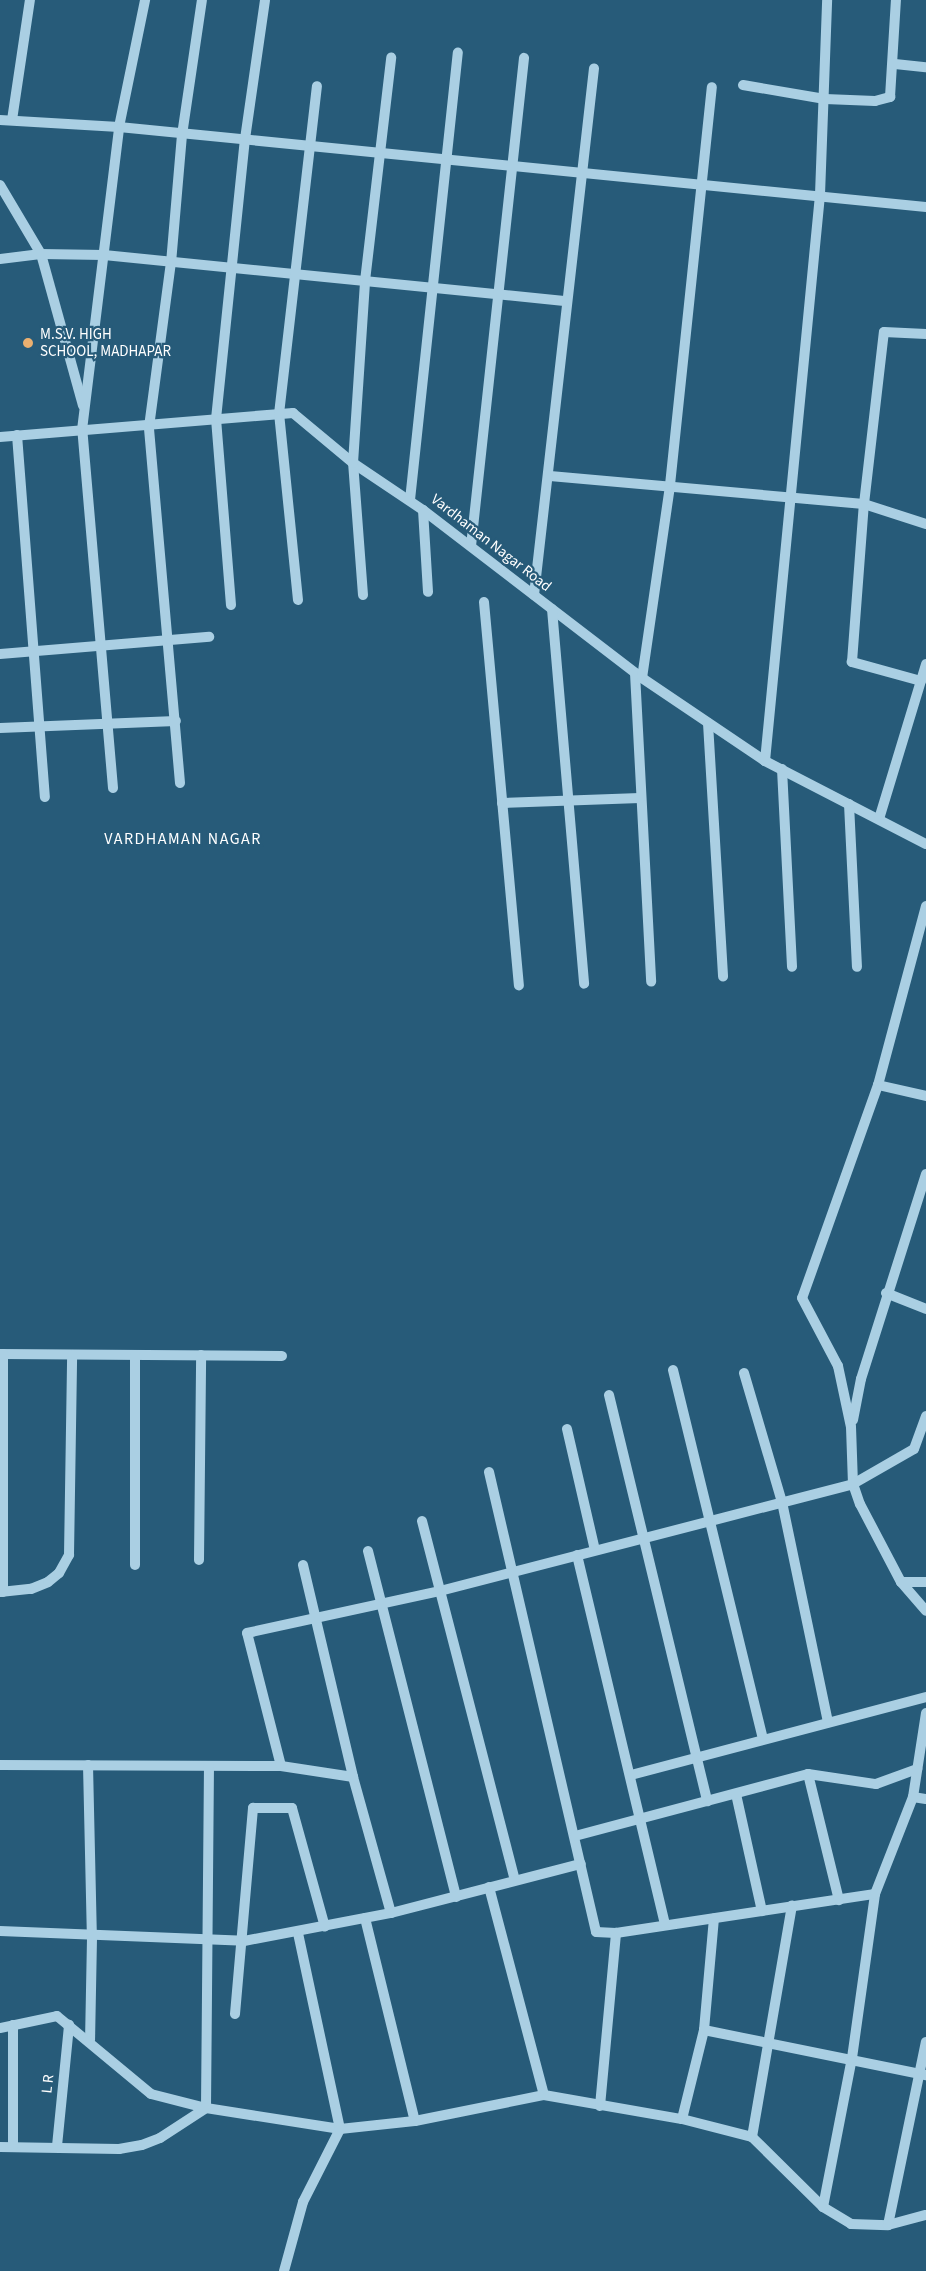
<!DOCTYPE html>
<style>
body{margin:0}
#map{position:relative;width:926px;height:2271px;overflow:hidden;background:#275b79;font-family:"Source Sans 3",sans-serif}
div>[style]{position:absolute}
.minor>*{height:10px;margin:-5px;padding:0 5px;transform-origin:5px;border-radius:5px;background:#aacfe3}
.dots>*{width:16px;height:16px;translate:-50% -50%;box-sizing:border-box;border:3px solid #275b79;border-radius:50%}
span{translate:-50% -50%;white-space:nowrap;text-align:center;line-height:1.15;-webkit-text-stroke:4.5px #275b79;paint-order:stroke}
.poi-label{font-size:15px;color:#fff}
.left{translate:0 -50%;text-align:left}
.street-label{font-size:15px;color:#fff}
.neighbourhood-label{font-size:16px;color:#fff;letter-spacing:1.5px}
</style>
<div id="map">
<div class="minor">
<div style="left:895px;top:64px;width:31px;rotate:6deg"></div>
<div style="left:743px;top:85px;width:83px;rotate:9.7deg"></div>
<div style="left:825px;top:99px;width:50px;rotate:2.3deg"></div>
<div style="left:875px;top:101px;width:16px;rotate:-15deg"></div>
<div style="left:890px;top:97px;width:97px;rotate:-86.5deg"></div>
<div style="left:0;top:120px;width:119px;rotate:3.4deg"></div>
<div style="left:119px;top:127px;width:811px;rotate:5.66deg"></div>
<div style="left:12px;top:120px;width:121px;rotate:-81.5deg"></div>
<div style="left:0;top:185px;width:80px;rotate:59.3deg"></div>
<div style="left:41px;top:254px;width:157px;rotate:74.5deg"></div>
<div style="left:0;top:259px;width:41px;rotate:-7deg"></div>
<div style="left:41px;top:254px;width:63px;rotate:0.9deg"></div>
<div style="left:104px;top:255px;width:465px;rotate:5.7deg"></div>
<div style="left:17px;top:435px;width:363px;rotate:85.6deg"></div>
<div style="left:0;top:437px;width:294px;rotate:-4.7deg"></div>
<div style="left:293px;top:413px;width:78px;rotate:39.8deg"></div>
<div style="left:353px;top:463px;width:84px;rotate:33.9deg"></div>
<div style="left:423px;top:510px;width:276px;rotate:37.5deg"></div>
<div style="left:642px;top:678px;width:148px;rotate:34deg"></div>
<div style="left:765px;top:761px;width:181px;rotate:27.3deg"></div>
<div style="left:550px;top:476px;width:315px;rotate:5.1deg"></div>
<div style="left:864px;top:504px;width:65px;rotate:17.9deg"></div>
<div style="left:410px;top:500px;width:450px;rotate:-83.9deg"></div>
<div style="left:423px;top:510px;width:82px;rotate:86.5deg"></div>
<div style="left:471px;top:546px;width:491px;rotate:-83.8deg"></div>
<div style="left:363px;top:595px;width:132px;rotate:-94.3deg"></div>
<div style="left:353px;top:463px;width:182px;rotate:-86.2deg"></div>
<div style="left:365px;top:281px;width:225px;rotate:-83.3deg"></div>
<div style="left:534px;top:595px;width:530px;rotate:-83.5deg"></div>
<div style="left:298px;top:600px;width:187px;rotate:-95.8deg"></div>
<div style="left:279px;top:414px;width:330px;rotate:-83.4deg"></div>
<div style="left:484px;top:602px;width:385px;rotate:84.8deg"></div>
<div style="left:231px;top:605px;width:187px;rotate:-94.6deg"></div>
<div style="left:216px;top:419px;width:281px;rotate:-84.1deg"></div>
<div style="left:245px;top:139px;width:140px;rotate:-81.8deg"></div>
<div style="left:552px;top:609px;width:376px;rotate:85.1deg"></div>
<div style="left:0;top:654px;width:210px;rotate:-4.7deg"></div>
<div style="left:635px;top:673px;width:309px;rotate:87deg"></div>
<div style="left:642px;top:678px;width:195px;rotate:-81.7deg"></div>
<div style="left:670px;top:485px;width:400px;rotate:-84deg"></div>
<div style="left:921px;top:681px;width:72px;rotate:-164.6deg"></div>
<div style="left:852px;top:662px;width:158px;rotate:-85.7deg"></div>
<div style="left:864px;top:504px;width:173px;rotate:-83.4deg"></div>
<div style="left:884px;top:332px;width:42px;rotate:2.7deg"></div>
<div style="left:708px;top:723px;width:254px;rotate:86.6deg"></div>
<div style="left:0;top:728px;width:176px;rotate:-2.3deg"></div>
<div style="left:765px;top:761px;width:569px;rotate:-84.45deg"></div>
<div style="left:820px;top:195px;width:195px;rotate:-87.9deg"></div>
<div style="left:782px;top:769px;width:198px;rotate:87.1deg"></div>
<div style="left:180px;top:783px;width:357px;rotate:-95deg"></div>
<div style="left:149px;top:427px;width:165px;rotate:-82.4deg"></div>
<div style="left:171px;top:263px;width:128px;rotate:-85.1deg"></div>
<div style="left:182px;top:135px;width:136px;rotate:-81.6deg"></div>
<div style="left:113px;top:788px;width:359px;rotate:-94.9deg"></div>
<div style="left:82px;top:430px;width:305px;rotate:-83deg"></div>
<div style="left:119px;top:127px;width:130px;rotate:-78.4deg"></div>
<div style="left:502px;top:803px;width:138px;rotate:-2.1deg"></div>
<div style="left:849px;top:804px;width:163px;rotate:87.2deg"></div>
<div style="left:879px;top:819px;width:162px;rotate:-73.1deg"></div>
<div style="left:926px;top:906px;width:185px;rotate:105deg"></div>
<div style="left:878px;top:1085px;width:226px;rotate:109.6deg"></div>
<div style="left:802px;top:1298px;width:77px;rotate:62.1deg"></div>
<div style="left:838px;top:1366px;width:62px;rotate:78deg"></div>
<div style="left:851px;top:1427px;width:57px;rotate:88deg"></div>
<div style="left:853px;top:1484px;width:21px;rotate:71deg"></div>
<div style="left:860px;top:1504px;width:88px;rotate:62.3deg"></div>
<div style="left:901px;top:1582px;width:38px;rotate:49deg"></div>
<div style="left:878px;top:1085px;width:49px;rotate:12.9deg"></div>
<div style="left:886px;top:1293px;width:43px;rotate:21.8deg"></div>
<div style="left:0;top:1354px;width:282px;rotate:0.4deg"></div>
<div style="left:135px;top:1355px;width:210px;rotate:90deg"></div>
<div style="left:673px;top:1370px;width:380px;rotate:76.3deg"></div>
<div style="left:744px;top:1373px;width:134px;rotate:73.6deg"></div>
<div style="left:782px;top:1502px;width:225px;rotate:78.2deg"></div>
<div style="left:609px;top:1395px;width:418px;rotate:76.4deg"></div>
<div style="left:853px;top:1420px;width:42px;rotate:-79deg"></div>
<div style="left:861px;top:1379px;width:215px;rotate:-72.4deg"></div>
<div style="left:567px;top:1429px;width:124px;rotate:77deg"></div>
<div style="left:489px;top:1472px;width:472px;rotate:76.9deg"></div>
<div style="left:596px;top:1932px;width:20px;rotate:3deg"></div>
<div style="left:616px;top:1933px;width:262px;rotate:-8.6deg"></div>
<div style="left:422px;top:1521px;width:371px;rotate:75.5deg"></div>
<div style="left:368px;top:1551px;width:357px;rotate:75.7deg"></div>
<div style="left:577px;top:1555px;width:380px;rotate:76.6deg"></div>
<div style="left:199px;top:1560px;width:205px;rotate:-89.4deg"></div>
<div style="left:303px;top:1565px;width:218px;rotate:76.7deg"></div>
<div style="left:353px;top:1777px;width:141px;rotate:74.4deg"></div>
<div style="left:901px;top:1582px;width:25px"></div>
<div style="left:0;top:1592px;width:31px;rotate:-6deg"></div>
<div style="left:31px;top:1589px;width:18px;rotate:-22deg"></div>
<div style="left:48px;top:1582px;width:14px;rotate:-39deg"></div>
<div style="left:59px;top:1573px;width:21px;rotate:-61deg"></div>
<div style="left:69px;top:1555px;width:200px;rotate:-89.1deg"></div>
<div style="left:3px;top:1592px;width:238px;rotate:-90deg"></div>
<div style="left:0;top:1765px;width:281px;rotate:0.2deg"></div>
<div style="left:281px;top:1766px;width:73px;rotate:8.7deg"></div>
<div style="left:88px;top:1765px;width:173px;rotate:88.7deg"></div>
<div style="left:92px;top:1938px;width:102px;rotate:91.1deg"></div>
<div style="left:281px;top:1766px;width:137px;rotate:-104.3deg"></div>
<div style="left:247px;top:1633px;width:198px;rotate:-12.3deg"></div>
<div style="left:440px;top:1591px;width:427px;rotate:-14.5deg"></div>
<div style="left:853px;top:1484px;width:70px;rotate:-29.8deg"></div>
<div style="left:914px;top:1449px;width:35px;rotate:-70deg"></div>
<div style="left:808px;top:1774px;width:130px;rotate:76.2deg"></div>
<div style="left:631px;top:1775px;width:305px;rotate:-14.8deg"></div>
<div style="left:736px;top:1794px;width:120px;rotate:77.5deg"></div>
<div style="left:913px;top:1797px;width:13px;rotate:9deg"></div>
<div style="left:575px;top:1836px;width:241px;rotate:-14.9deg"></div>
<div style="left:808px;top:1774px;width:69px;rotate:8.4deg"></div>
<div style="left:876px;top:1784px;width:44px;rotate:-20.1deg"></div>
<div style="left:489px;top:1887px;width:215px;rotate:75.2deg"></div>
<div style="left:365px;top:1918px;width:209px;rotate:76.2deg"></div>
<div style="left:0;top:1931px;width:244px;rotate:2.3deg"></div>
<div style="left:244px;top:1941px;width:150px;rotate:-10.8deg"></div>
<div style="left:391px;top:1913px;width:196px;rotate:-14.5deg"></div>
<div style="left:235px;top:2014px;width:207px;rotate:-85deg"></div>
<div style="left:253px;top:1808px;width:39px"></div>
<div style="left:292px;top:1808px;width:123px;rotate:74.5deg"></div>
<div style="left:0;top:2028px;width:58px;rotate:-11.9deg"></div>
<div style="left:57px;top:2016px;width:122px;rotate:39.7deg"></div>
<div style="left:151px;top:2094px;width:57px;rotate:14.3deg"></div>
<div style="left:206px;top:2108px;width:136px;rotate:8.9deg"></div>
<div style="left:340px;top:2129px;width:75px;rotate:-6.1deg"></div>
<div style="left:415px;top:2121px;width:132px;rotate:-11.4deg"></div>
<div style="left:544px;top:2095px;width:140px;rotate:9.9deg"></div>
<div style="left:682px;top:2119px;width:72px;rotate:14.4deg"></div>
<div style="left:752px;top:2137px;width:100px;rotate:44.6deg"></div>
<div style="left:823px;top:2207px;width:33px;rotate:31deg"></div>
<div style="left:851px;top:2224px;width:37px;rotate:2deg"></div>
<div style="left:888px;top:2225px;width:39px;rotate:-15deg"></div>
<div style="left:704px;top:2030px;width:227px;rotate:11.5deg"></div>
<div style="left:600px;top:2106px;width:174px;rotate:-84.7deg"></div>
<div style="left:206px;top:2108px;width:342px;rotate:-89.5deg"></div>
<div style="left:682px;top:2119px;width:92px;rotate:-76.1deg"></div>
<div style="left:704px;top:2030px;width:112px;rotate:-84.9deg"></div>
<div style="left:752px;top:2137px;width:235px;rotate:-80.2deg"></div>
<div style="left:57px;top:2146px;width:122px;rotate:-84.3deg"></div>
<div style="left:0;top:2147px;width:119px;rotate:1deg"></div>
<div style="left:119px;top:2149px;width:23px;rotate:-10deg"></div>
<div style="left:142px;top:2145px;width:19px;rotate:-21deg"></div>
<div style="left:160px;top:2138px;width:55px;rotate:-33.1deg"></div>
<div style="left:13px;top:2147px;width:122px;rotate:-90deg"></div>
<div style="left:823px;top:2207px;width:152px;rotate:-79deg"></div>
<div style="left:852px;top:2058px;width:166px;rotate:-82deg"></div>
<div style="left:875px;top:1894px;width:104px;rotate:-68.6deg"></div>
<div style="left:913px;top:1797px;width:85px;rotate:-81.2deg"></div>
<div style="left:888px;top:2225px;width:187px;rotate:-78.3deg"></div>
<div style="left:284px;top:2271px;width:72px;rotate:-74.6deg"></div>
<div style="left:303px;top:2202px;width:82px;rotate:-63.1deg"></div>
<div style="left:340px;top:2129px;width:200px;rotate:-102.1deg"></div>
</div>
<div class="dots">
<div style="left:28px;top:343px;background:#ebb070"></div>
</div>
<div class="poi-label">
<span class="left" style="left:40px;top:343px">M.S.V. HIGH<br>SCHOOL, MADHAPAR</span>
</div>
<div class="street-label">
<span style="left:491px;top:543px;rotate:38deg">Vardhaman Nagar Road</span>
<span style="left:48px;top:2084px;rotate:-84deg">L R</span>
</div>
<div class="neighbourhood-label">
<span style="left:183px;top:839px">VARDHAMAN NAGAR</span>
</div>
</div>
